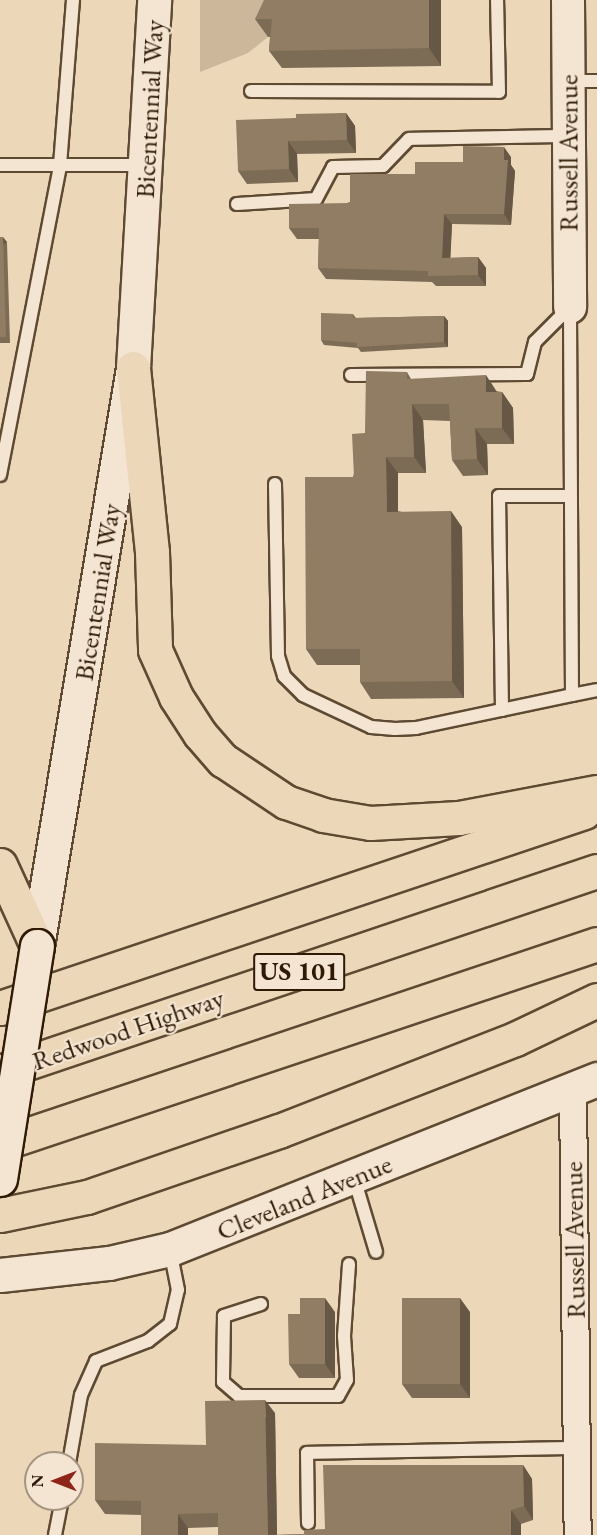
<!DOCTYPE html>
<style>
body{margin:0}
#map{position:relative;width:597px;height:1535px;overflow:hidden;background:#ecd7b9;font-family:"EB Garamond",serif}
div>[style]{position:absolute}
.green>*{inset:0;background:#ccb79a}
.roads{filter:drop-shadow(2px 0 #5e4a32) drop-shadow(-2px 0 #5e4a32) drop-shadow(0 2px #5e4a32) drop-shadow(0 -2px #5e4a32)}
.service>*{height:12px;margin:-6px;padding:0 6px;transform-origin:6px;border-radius:6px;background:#f3e5d2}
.minor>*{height:26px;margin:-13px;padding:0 13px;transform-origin:13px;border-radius:13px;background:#f3e5d2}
.tertiary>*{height:32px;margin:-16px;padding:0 16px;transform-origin:16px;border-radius:16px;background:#f3e5d2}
.secondary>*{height:33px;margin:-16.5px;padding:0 16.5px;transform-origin:16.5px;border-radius:16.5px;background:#f3e5d2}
.motorway>*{height:33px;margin:-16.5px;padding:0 16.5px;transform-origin:16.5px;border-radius:16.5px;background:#ecd7b9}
.bridges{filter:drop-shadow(2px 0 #2f1b05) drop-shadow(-2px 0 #2f1b05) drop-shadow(0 2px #2f1b05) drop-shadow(0 -2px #2f1b05)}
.secondary-bridge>*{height:33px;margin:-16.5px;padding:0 16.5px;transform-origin:16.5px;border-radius:16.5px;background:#f3e5d2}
.wall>*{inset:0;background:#7d6c55}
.shaded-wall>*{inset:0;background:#665845;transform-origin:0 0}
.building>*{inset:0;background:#917d63;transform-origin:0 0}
span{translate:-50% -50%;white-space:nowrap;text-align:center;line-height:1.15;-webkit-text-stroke:4.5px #f3e5d2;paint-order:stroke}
.shield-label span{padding:2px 4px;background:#f3e5d2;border:2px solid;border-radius:4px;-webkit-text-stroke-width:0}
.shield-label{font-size:26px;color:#2f1b05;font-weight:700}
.street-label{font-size:27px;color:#2f1b05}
.north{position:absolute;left:24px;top:1451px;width:60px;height:60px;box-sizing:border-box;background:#f3e5d2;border:2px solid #a59480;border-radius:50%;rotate:270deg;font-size:16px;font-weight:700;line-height:24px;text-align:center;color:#2f1b05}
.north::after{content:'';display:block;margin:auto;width:21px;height:27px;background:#8f2418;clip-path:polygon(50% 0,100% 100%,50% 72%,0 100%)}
</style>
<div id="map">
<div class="green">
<div style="clip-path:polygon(200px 0,283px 0,283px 4px,268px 37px,248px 53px,200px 72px)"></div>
</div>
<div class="roads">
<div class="service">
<div style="left:569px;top:81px;width:28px"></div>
<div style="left:251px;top:91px;width:248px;rotate:0.2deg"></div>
<div style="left:499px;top:92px;width:92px;rotate:-91.2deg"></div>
<div style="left:0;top:165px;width:143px"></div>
<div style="left:237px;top:204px;width:79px;rotate:-3.6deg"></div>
<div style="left:316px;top:199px;width:36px;rotate:-62deg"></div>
<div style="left:333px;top:167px;width:50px;rotate:-1.1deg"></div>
<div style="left:383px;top:166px;width:37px;rotate:-46deg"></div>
<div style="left:409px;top:139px;width:158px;rotate:-1.1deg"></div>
<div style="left:351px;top:375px;width:176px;rotate:-0.3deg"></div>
<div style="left:527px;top:374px;width:33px;rotate:-76deg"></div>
<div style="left:535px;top:342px;width:48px;rotate:-45deg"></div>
<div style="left:0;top:475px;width:316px;rotate:-79deg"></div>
<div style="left:60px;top:165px;width:166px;rotate:-85.5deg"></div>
<div style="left:275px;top:484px;width:172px;rotate:89deg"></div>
<div style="left:278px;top:656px;width:21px;rotate:73deg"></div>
<div style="left:284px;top:676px;width:27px;rotate:45deg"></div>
<div style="left:303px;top:695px;width:75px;rotate:25.2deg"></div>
<div style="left:371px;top:727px;width:24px;rotate:5deg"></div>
<div style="left:395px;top:729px;width:21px;rotate:-3deg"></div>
<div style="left:416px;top:728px;width:159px;rotate:-11.9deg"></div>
<div style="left:572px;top:695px;width:388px;rotate:-90.3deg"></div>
<div style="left:572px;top:695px;width:25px;rotate:-11deg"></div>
<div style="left:502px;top:710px;width:214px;rotate:-90.8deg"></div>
<div style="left:499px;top:496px;width:71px"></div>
<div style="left:354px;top:1178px;width:77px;rotate:73.4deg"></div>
<div style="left:261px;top:1304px;width:39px;rotate:162deg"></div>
<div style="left:224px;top:1316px;width:66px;rotate:90.9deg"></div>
<div style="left:223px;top:1382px;width:21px;rotate:41deg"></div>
<div style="left:239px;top:1396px;width:99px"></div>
<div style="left:338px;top:1396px;width:18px;rotate:-61deg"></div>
<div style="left:347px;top:1380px;width:44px;rotate:-93.9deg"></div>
<div style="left:344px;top:1336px;width:72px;rotate:-86deg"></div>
<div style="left:69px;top:1463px;width:69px;rotate:-80deg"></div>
<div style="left:81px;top:1395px;width:37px;rotate:-66deg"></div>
<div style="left:96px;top:1361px;width:56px;rotate:-21deg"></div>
<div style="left:148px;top:1341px;width:28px;rotate:-38deg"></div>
<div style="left:170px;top:1324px;width:35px;rotate:-77deg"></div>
<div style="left:178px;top:1290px;width:41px;rotate:-101.3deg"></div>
<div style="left:308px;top:1523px;width:70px;rotate:-90.8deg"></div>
<div style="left:307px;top:1453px;width:270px;rotate:-1.1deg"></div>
<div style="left:55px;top:1535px;width:37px;rotate:-79deg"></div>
</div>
<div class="minor">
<div style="left:573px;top:1090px;width:445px;rotate:89.4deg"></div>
</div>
<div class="tertiary">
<div style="left:568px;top:0;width:307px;rotate:89.6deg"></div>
</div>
<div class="secondary">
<div style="left:37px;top:946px;width:586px;rotate:-80.57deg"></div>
<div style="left:133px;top:368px;width:369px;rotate:-86.7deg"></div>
<div style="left:0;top:1275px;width:110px;rotate:-6.3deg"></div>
<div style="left:109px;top:1263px;width:63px;rotate:-12.9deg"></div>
<div style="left:170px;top:1249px;width:460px;rotate:-21.7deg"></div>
</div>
<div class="motorway">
<div style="left:133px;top:368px;width:185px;rotate:84.1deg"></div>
<div style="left:152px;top:552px;width:98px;rotate:88.2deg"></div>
<div style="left:155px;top:650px;width:51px;rotate:65.9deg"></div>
<div style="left:176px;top:697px;width:44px;rotate:57deg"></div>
<div style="left:200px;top:734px;width:35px;rotate:49deg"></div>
<div style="left:223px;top:760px;width:76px;rotate:33.7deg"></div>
<div style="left:286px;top:802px;width:39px;rotate:19deg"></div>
<div style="left:323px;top:815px;width:48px;rotate:9.7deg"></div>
<div style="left:370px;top:823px;width:89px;rotate:-3.2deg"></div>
<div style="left:459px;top:818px;width:140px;rotate:-10.7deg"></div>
<div style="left:0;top:865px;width:89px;rotate:65.4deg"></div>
<div style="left:0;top:1008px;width:616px;rotate:-18.55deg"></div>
<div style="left:0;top:1072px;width:630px;rotate:-18.61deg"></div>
<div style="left:0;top:1144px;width:630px;rotate:-18.52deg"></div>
<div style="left:0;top:1215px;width:89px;rotate:-11.7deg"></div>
<div style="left:87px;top:1197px;width:203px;rotate:-19deg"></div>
<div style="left:279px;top:1131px;width:253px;rotate:-21.3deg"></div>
<div style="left:515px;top:1039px;width:91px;rotate:-25.4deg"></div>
</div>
</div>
<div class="bridges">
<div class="secondary-bridge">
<div style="left:0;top:1179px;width:236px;rotate:-81deg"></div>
</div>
</div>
<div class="wall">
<div style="clip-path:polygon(441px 0,441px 66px,282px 68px,269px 51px,270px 37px,268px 37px,255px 19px)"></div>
<div style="clip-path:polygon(346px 113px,355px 126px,356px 153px,297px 154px,298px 182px,247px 184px,238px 171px,296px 118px)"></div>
<div style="clip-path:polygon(511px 157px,511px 165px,515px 171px,511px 225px,452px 224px,450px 258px,478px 257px,486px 268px,486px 286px,436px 286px,432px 282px,326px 279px,318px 268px,319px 239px,297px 239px,289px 228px,415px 174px,463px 162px)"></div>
<div style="clip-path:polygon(0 237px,7px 242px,10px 343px,0 343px)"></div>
<div style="clip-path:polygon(353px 314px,356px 318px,444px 316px,448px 321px,448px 347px,361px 352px,358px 348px,324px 345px,321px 340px)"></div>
<div style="clip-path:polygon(407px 372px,411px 379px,502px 392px,513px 408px,514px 444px,487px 444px,488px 475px,463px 476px,452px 460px,450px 421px,423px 420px,426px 473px,398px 473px,398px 511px,462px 527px,464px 698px,371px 699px,360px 682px,360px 665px,317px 665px,306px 649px,365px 433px)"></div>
<div style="clip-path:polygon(335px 1312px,335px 1378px,299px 1378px,289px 1364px,300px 1314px)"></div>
<div style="clip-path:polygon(470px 1312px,470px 1398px,412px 1398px,402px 1384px)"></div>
<div style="clip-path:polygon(275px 1413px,277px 1535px,304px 1534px,325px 1529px,523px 1465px,532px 1479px,533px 1520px,521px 1524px,521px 1535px,218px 1535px,218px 1527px,188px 1528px,188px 1535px,141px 1515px,105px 1514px,95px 1500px,206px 1445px)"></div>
</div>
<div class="shaded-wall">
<div style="clip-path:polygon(429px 0,441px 0,441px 66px,429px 48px)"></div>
<div style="clip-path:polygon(346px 113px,355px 126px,356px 153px,347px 140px)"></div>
<div style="clip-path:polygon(288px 141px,297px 154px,298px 182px,289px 169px)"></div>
<div style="clip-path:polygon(504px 147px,511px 157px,511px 165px,515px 171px,511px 225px,504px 214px)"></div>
<div style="clip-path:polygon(444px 214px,452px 224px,450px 268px,442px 258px)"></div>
<div style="left:3px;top:237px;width:6px;height:100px;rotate:51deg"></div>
<div style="clip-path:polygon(478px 257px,486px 268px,486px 286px,478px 275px)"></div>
<div style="clip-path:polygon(444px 316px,448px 321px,448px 347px,444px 342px)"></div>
<div style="clip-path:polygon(486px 375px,497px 392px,486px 392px)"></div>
<div style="clip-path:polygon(502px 392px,513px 408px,514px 444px,502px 428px)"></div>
<div style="clip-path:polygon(412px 404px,423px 420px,426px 473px,414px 457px)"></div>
<div style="clip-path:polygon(475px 428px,487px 444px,488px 475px,477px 459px)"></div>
<div style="clip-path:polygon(386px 457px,398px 473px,398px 528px,387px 512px)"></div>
<div style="clip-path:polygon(451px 511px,462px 527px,464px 698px,452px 681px)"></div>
<div style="clip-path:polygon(325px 1298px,335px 1312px,335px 1378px,325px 1364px)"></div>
<div style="clip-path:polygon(460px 1298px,470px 1312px,470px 1398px,460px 1384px)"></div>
<div style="clip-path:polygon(265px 1400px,275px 1413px,277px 1535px,268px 1535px)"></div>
<div style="clip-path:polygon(523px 1465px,532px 1479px,533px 1520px,524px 1506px)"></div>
<div style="clip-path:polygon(511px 1510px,521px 1524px,521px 1535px,511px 1535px)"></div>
<div style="clip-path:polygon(178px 1514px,188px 1528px,188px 1535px,178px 1535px)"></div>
</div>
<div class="building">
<div style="clip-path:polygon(264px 0,429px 0,429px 48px,269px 51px,272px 19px,255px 19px)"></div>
<div style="clip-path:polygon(346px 113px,347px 140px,288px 141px,289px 169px,238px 171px,236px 120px,296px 118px,296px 114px)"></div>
<div style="clip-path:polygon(463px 146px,504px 147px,504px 160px,508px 160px,504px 214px,444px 214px,442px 258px,478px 257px,478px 275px,428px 276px,428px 271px,318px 268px,319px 228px,289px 228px,289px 204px,350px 203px,350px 174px,415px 174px,415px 162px,463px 162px)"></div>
<div style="clip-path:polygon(0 237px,3px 237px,6px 337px,0 337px)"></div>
<div style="clip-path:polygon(321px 313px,353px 314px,353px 318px,444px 316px,444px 342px,357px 347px,357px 343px,321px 340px)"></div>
<div style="clip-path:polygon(366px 371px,407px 372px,407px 379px,486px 375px,486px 392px,502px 392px,502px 428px,475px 428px,477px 459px,452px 460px,449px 404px,412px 404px,414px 457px,386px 457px,387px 512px,451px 511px,452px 681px,360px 682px,360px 649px,306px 649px,305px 477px,354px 477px,352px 434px,365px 433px)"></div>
<div style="clip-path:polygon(300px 1298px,325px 1298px,325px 1364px,289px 1364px,288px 1314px,300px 1314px)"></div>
<div style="left:402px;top:1298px;width:58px;height:86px"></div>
<div style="clip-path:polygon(265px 1400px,268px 1535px,304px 1534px,304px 1530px,325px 1529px,323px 1465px,523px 1465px,524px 1506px,511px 1510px,511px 1535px,218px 1535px,218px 1513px,178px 1514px,178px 1535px,141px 1535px,141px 1501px,95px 1500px,95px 1443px,206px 1445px,205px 1401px)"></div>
</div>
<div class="shield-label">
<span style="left:299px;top:972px">US 101</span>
</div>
<div class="street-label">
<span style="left:149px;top:109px;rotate:-87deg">Bicentennial Way</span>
<span style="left:568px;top:153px;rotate:-90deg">Russell Avenue</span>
<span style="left:97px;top:592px;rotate:-81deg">Bicentennial Way</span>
<span style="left:128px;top:1029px;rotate:-19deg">Redwood Highway</span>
<span style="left:304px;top:1197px;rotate:-22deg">Cleveland Avenue</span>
<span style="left:574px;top:1240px;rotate:-91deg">Russell Avenue</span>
</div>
<div class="north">N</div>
</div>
